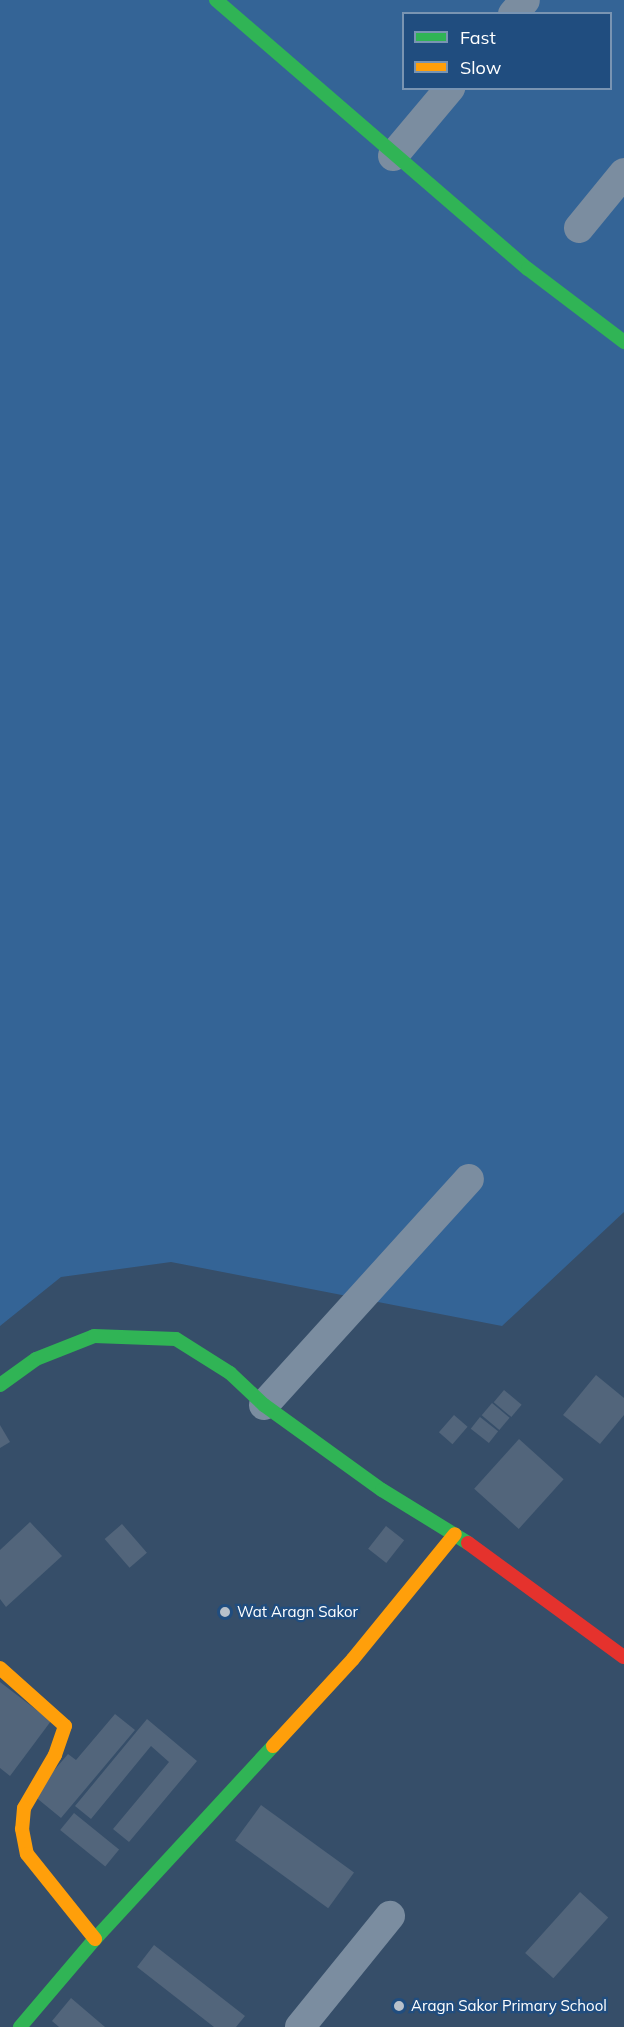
<!DOCTYPE html>
<style>
body{margin:0}
#map{position:relative;width:624px;height:2027px;overflow:hidden;background:#364e69;font-family:Mulish,sans-serif}
div>[style]{position:absolute}
.green>*{inset:0;background:#346496}
.building>*{inset:0;background:#52657b;transform-origin:0 0}
.street>*{height:30px;margin:-15px;padding:0 15px;transform-origin:15px;border-radius:15px;background:#7b8da0}
.fast>*{height:14px;margin:-7px;padding:0 7px;transform-origin:7px;border-radius:7px;background:#30b455}
.slow>*{height:14px;margin:-7px;padding:0 7px;transform-origin:7px;border-radius:7px;background:#ff9f0a}
.jam>*{height:14px;margin:-7px;padding:0 7px;transform-origin:7px;border-radius:7px;background:#e5322d}
.dots>*{width:16px;height:16px;translate:-50% -50%;box-sizing:border-box;border:3px solid #204d7f;border-radius:50%}
span{translate:-50% -50%;white-space:nowrap;text-align:center;line-height:1.15;-webkit-text-stroke:4.5px #204d7f;paint-order:stroke}
.poi-label{font-size:15px;color:#fff}
.left{translate:0 -50%;text-align:left}
.legend{position:absolute;left:402px;top:12px;width:210px;height:78px;box-sizing:border-box;background:#204d7f;border:2px solid #7994b2;margin:0;padding:8px 10px;list-style:none;font-size:18px;color:#fff}
.legend li{display:flex;align-items:center;gap:12px;height:30px}
.legend b{width:30px;border:2px solid #7994b2}
</style>
<div id="map">
<div class="green">
<div style="clip-path:polygon(evenodd,0 0,624px 0,624px 1212px,502px 1326px,171px 1262px,61px 1277px,0 1326px,0 0,404px 14px,610px 14px,610px 88px,404px 88px,404px 14px)"></div>
</div>
<div class="building">
<div style="clip-path:polygon(596px 1375px,624px 1398px,624px 1415px,600px 1444px,563px 1415px)"></div>
<div style="left:504px;top:1390px;width:23px;height:16px;rotate:40deg"></div>
<div style="left:492px;top:1403px;width:23px;height:16px;rotate:40deg"></div>
<div style="left:454px;top:1415px;width:18px;height:23px;rotate:41deg"></div>
<div style="left:480px;top:1417px;width:23px;height:15px;rotate:38deg"></div>
<div style="clip-path:polygon(0 1425px,10px 1442px,0 1448px)"></div>
<div style="left:519px;top:1439px;width:60px;height:67px;rotate:42deg"></div>
<div style="clip-path:polygon(30px 1522px,62px 1556px,6px 1607px,0 1599px,0 1550px)"></div>
<div style="left:122px;top:1524px;width:38px;height:23px;rotate:49deg"></div>
<div style="left:386px;top:1526px;width:23px;height:29px;rotate:38deg"></div>
<div style="clip-path:polygon(0 1682px,51px 1721px,10px 1776px,0 1768px)"></div>
<div style="clip-path:polygon(115px 1714px,135px 1730px,61px 1818px,33px 1795px,68px 1754px,76px 1760px)"></div>
<div style="clip-path:polygon(147px 1719px,197px 1761px,129px 1842px,113px 1829px,169px 1762px,151px 1746px,91px 1819px,75px 1806px)"></div>
<div style="left:261px;top:1805px;width:115px;height:44px;rotate:36deg"></div>
<div style="left:74px;top:1813px;width:58px;height:22px;rotate:39deg"></div>
<div style="left:580px;top:1892px;width:38px;height:82px;rotate:42deg"></div>
<div style="clip-path:polygon(154px 1945px,245px 2016px,236px 2027px,214px 2027px,137px 1967px)"></div>
<div style="clip-path:polygon(71px 1998px,105px 2027px,59px 2027px,52px 2021px)"></div>
</div>
<div class="street">
<div style="left:513px;top:14px;width:18px;rotate:-49deg"></div>
<div style="left:393px;top:156px;width:89px;rotate:-50deg"></div>
<div style="left:579px;top:228px;width:71px;rotate:-50.7deg"></div>
<div style="left:264px;top:1405px;width:305px;rotate:-47.8deg"></div>
<div style="left:300px;top:2027px;width:143px;rotate:-51deg"></div>
</div>
<div class="fast">
<div style="left:216px;top:0;width:412px;rotate:40.8deg"></div>
<div style="left:528px;top:269px;width:121px;rotate:37.2deg"></div>
<div style="left:0;top:1385px;width:44px;rotate:-35.8deg"></div>
<div style="left:36px;top:1359px;width:62px;rotate:-21.6deg"></div>
<div style="left:94px;top:1336px;width:82px;rotate:2.1deg"></div>
<div style="left:176px;top:1339px;width:64px;rotate:32.2deg"></div>
<div style="left:230px;top:1373px;width:47px;rotate:43.3deg"></div>
<div style="left:264px;top:1405px;width:145px;rotate:35.8deg"></div>
<div style="left:382px;top:1490px;width:101px;rotate:31.6deg"></div>
<div style="left:20px;top:2027px;width:116px;rotate:-49.6deg"></div>
<div style="left:95px;top:1939px;width:263px;rotate:-47.3deg"></div>
</div>
<div class="slow">
<div style="left:0;top:1668px;width:87px;rotate:41.7deg"></div>
<div style="left:65px;top:1726px;width:31px;rotate:109deg"></div>
<div style="left:55px;top:1755px;width:61px;rotate:120.3deg"></div>
<div style="left:24px;top:1808px;width:21px;rotate:95deg"></div>
<div style="left:22px;top:1829px;width:25px;rotate:79deg"></div>
<div style="left:27px;top:1854px;width:109px;rotate:51.3deg"></div>
<div style="left:273px;top:1746px;width:118px;rotate:-47.4deg"></div>
<div style="left:353px;top:1659px;width:161px;rotate:-50.8deg"></div>
</div>
<div class="jam">
<div style="left:468px;top:1543px;width:193px;rotate:36.2deg"></div>
</div>
<div class="dots">
<div style="left:225px;top:1612px;background:#b9c1ca"></div>
<div style="left:399px;top:2006px;background:#b9c1ca"></div>
</div>
<div class="poi-label">
<span class="left" style="left:237px;top:1612px">Wat Aragn Sakor</span>
<span class="left" style="left:411px;top:2006px">Aragn Sakor Primary School</span>
</div>
<ul class="legend">
<li><b style="height:8px;background:#30b455"></b>Fast</li>
<li><b style="height:8px;background:#ff9f0a"></b>Slow</li>
</ul>
</div>
